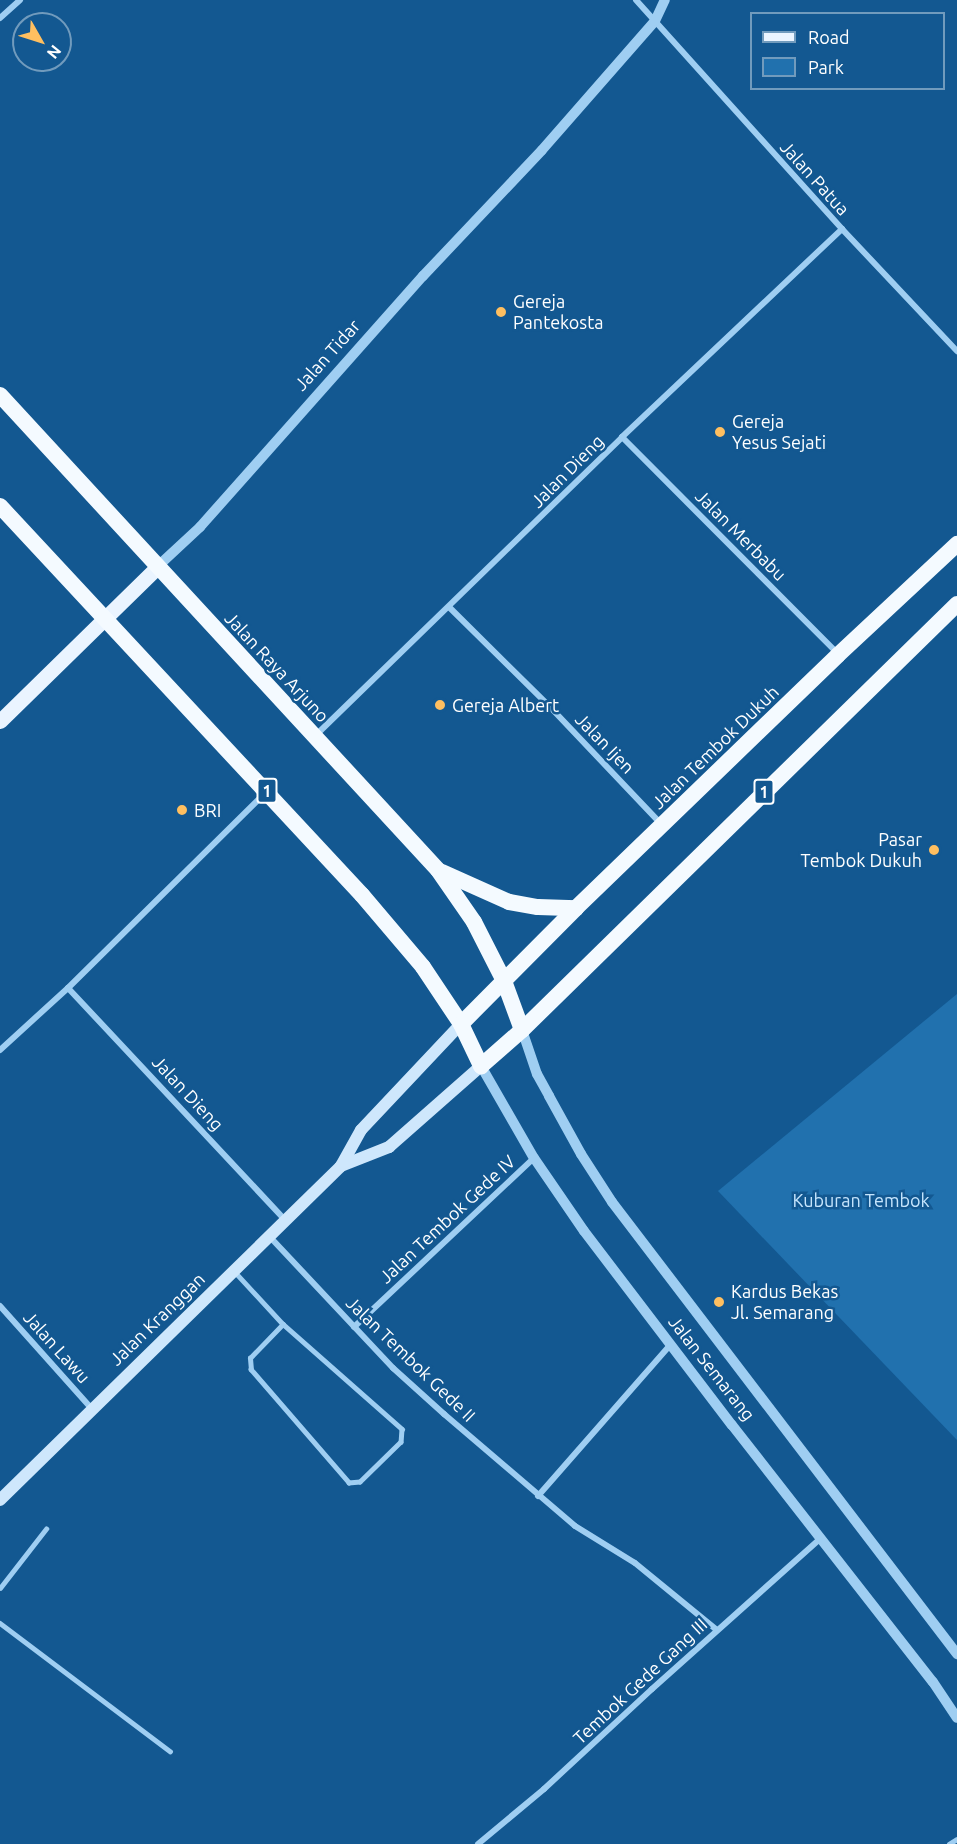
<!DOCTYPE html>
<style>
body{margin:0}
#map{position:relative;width:957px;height:1844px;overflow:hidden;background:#135891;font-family:Ubuntu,sans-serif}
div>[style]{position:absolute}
.green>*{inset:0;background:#2171ae}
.service>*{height:4.5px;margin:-2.25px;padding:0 2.25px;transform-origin:2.25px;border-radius:2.25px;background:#9fcef2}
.minor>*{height:6px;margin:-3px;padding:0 3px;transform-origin:3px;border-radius:3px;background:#9fcef2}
.tertiary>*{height:10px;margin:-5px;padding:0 5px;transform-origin:5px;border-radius:5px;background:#9fcef2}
.secondary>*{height:12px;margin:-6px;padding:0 6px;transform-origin:6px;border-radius:6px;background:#cee7fc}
.primary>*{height:15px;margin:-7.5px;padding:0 7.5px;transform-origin:7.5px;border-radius:7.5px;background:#eaf4ff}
.trunk>*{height:16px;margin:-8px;padding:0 8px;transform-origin:8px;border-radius:8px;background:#f4faff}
.dots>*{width:16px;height:16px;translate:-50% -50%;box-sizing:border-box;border:3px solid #135891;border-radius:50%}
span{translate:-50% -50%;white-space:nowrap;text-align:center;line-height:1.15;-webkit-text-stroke:5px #135891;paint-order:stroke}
.shield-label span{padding:2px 4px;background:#135891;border:2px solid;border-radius:4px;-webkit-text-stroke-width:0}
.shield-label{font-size:16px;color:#fff;font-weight:700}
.street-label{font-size:18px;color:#fff}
.poi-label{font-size:18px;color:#fff}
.left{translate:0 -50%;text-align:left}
.right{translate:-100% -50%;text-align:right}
.park-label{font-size:18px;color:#c6e5fd}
.legend{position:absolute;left:750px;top:12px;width:195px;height:78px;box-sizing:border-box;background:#135891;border:2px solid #719bbd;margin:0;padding:8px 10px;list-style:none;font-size:18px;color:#fff}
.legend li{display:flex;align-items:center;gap:12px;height:30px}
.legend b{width:30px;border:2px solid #719bbd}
.north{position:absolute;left:12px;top:12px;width:60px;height:60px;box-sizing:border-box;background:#135891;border:2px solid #719bbd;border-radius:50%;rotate:129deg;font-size:16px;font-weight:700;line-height:24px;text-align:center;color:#fff}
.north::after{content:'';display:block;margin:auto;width:21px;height:27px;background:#ffbf60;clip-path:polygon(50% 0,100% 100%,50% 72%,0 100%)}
</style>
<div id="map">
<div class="green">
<div style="clip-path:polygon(957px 994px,957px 1440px,718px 1191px)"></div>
</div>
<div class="service">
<div style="left:235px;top:1272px;width:71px;rotate:47.3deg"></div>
<div style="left:283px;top:1324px;width:159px;rotate:41.4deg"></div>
<div style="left:402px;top:1429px;width:13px;rotate:94deg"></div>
<div style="left:401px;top:1442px;width:57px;rotate:135.7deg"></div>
<div style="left:360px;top:1482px;width:11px;rotate:175deg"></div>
<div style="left:349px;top:1483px;width:150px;rotate:-130.9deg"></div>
<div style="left:251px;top:1370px;width:12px;rotate:-95deg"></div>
<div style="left:250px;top:1358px;width:47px;rotate:-45.9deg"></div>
<div style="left:0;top:1588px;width:75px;rotate:-52.1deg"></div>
<div style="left:0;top:1623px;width:213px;rotate:37deg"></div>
<div style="left:949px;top:1844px;width:9px;rotate:-32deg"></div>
</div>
<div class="minor">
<div style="left:636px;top:0;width:308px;rotate:48deg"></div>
<div style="left:842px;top:229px;width:168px;rotate:46.7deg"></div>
<div style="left:0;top:18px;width:27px;rotate:-42deg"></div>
<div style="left:622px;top:437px;width:306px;rotate:45.1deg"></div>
<div style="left:449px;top:607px;width:145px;rotate:44.7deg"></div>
<div style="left:552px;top:709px;width:157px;rotate:46.5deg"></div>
<div style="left:315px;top:736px;width:429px;rotate:-44.2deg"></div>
<div style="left:622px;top:437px;width:303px;rotate:-43.4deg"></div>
<div style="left:68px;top:988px;width:318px;rotate:46.9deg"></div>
<div style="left:0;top:1050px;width:92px;rotate:-42.4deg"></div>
<div style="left:68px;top:988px;width:277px;rotate:-44.7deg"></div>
<div style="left:270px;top:1237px;width:180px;rotate:46.8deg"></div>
<div style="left:393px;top:1368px;width:69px;rotate:42deg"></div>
<div style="left:444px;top:1414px;width:172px;rotate:40.5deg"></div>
<div style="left:575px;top:1526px;width:70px;rotate:31.7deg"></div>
<div style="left:635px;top:1563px;width:106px;rotate:39.3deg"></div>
<div style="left:0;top:1306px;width:138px;rotate:48.2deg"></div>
<div style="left:354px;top:1327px;width:247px;rotate:-43.2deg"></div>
<div style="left:538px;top:1496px;width:201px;rotate:-48.8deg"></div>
<div style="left:478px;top:1844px;width:86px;rotate:-39.8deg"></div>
<div style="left:544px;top:1789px;width:147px;rotate:-42.8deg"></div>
<div style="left:652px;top:1689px;width:227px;rotate:-41.8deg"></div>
</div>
<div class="tertiary">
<div style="left:157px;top:567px;width:59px;rotate:-42.9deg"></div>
<div style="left:200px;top:527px;width:336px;rotate:-48.4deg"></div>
<div style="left:423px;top:276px;width:173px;rotate:-46.6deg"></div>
<div style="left:542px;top:150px;width:171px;rotate:-48.8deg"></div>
<div style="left:655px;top:21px;width:23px;rotate:-65deg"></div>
<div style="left:522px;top:1030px;width:46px;rotate:71.2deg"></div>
<div style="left:537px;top:1074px;width:25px;rotate:61deg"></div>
<div style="left:549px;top:1096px;width:66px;rotate:61.1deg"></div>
<div style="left:581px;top:1154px;width:57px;rotate:57.1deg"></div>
<div style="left:612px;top:1202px;width:569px;rotate:52.65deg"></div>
<div style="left:481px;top:1066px;width:106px;rotate:60.1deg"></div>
<div style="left:534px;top:1158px;width:88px;rotate:55.6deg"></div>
<div style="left:584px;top:1231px;width:244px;rotate:52.7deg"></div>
<div style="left:732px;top:1425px;width:326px;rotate:52deg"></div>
<div style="left:933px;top:1682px;width:43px;rotate:56.3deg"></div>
</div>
<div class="secondary">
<div style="left:341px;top:1166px;width:52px;rotate:-21.6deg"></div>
<div style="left:389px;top:1147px;width:123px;rotate:-41.4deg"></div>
<div style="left:0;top:1500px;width:477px;rotate:-44.4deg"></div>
<div style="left:341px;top:1166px;width:41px;rotate:-60.9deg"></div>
<div style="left:361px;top:1130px;width:146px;rotate:-46.7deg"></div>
</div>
<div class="primary">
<div style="left:0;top:721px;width:220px;rotate:-44.4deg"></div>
</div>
<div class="trunk">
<div style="left:0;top:395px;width:646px;rotate:47.32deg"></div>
<div style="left:438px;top:870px;width:63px;rotate:55.3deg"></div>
<div style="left:474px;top:922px;width:66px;rotate:63deg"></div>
<div style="left:504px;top:981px;width:52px;rotate:69.8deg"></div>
<div style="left:0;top:506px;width:531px;rotate:47.06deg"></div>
<div style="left:362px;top:895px;width:94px;rotate:49.7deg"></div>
<div style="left:423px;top:967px;width:69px;rotate:56.3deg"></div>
<div style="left:461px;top:1024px;width:47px;rotate:64.5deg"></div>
<div style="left:481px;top:1066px;width:55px;rotate:-41.3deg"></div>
<div style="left:522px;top:1030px;width:609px;rotate:-44.4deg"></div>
<div style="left:442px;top:872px;width:73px;rotate:24.1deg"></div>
<div style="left:509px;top:902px;width:29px;rotate:10deg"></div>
<div style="left:538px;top:907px;width:38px;rotate:2deg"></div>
<div style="left:461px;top:1024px;width:163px;rotate:-45.2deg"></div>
<div style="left:576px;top:908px;width:364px;rotate:-44deg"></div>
<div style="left:838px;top:655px;width:163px;rotate:-43deg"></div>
</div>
<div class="dots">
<div style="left:501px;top:312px;background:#ffbf60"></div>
<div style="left:720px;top:432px;background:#ffbf60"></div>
<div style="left:440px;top:705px;background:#ffbf60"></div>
<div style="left:182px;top:810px;background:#ffbf60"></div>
<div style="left:934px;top:850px;background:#ffbf60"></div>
<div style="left:719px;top:1302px;background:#ffbf60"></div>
</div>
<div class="shield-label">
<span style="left:267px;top:791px">1</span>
<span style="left:764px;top:792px">1</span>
</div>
<div class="street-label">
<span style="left:815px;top:178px;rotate:48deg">Jalan Patua</span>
<span style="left:327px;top:355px;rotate:-48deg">Jalan Tidar</span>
<span style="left:567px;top:471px;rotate:-45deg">Jalan Dieng</span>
<span style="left:741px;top:535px;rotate:45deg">Jalan Merbabu</span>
<span style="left:277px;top:667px;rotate:47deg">Jalan Raya Arjuno</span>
<span style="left:605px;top:743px;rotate:46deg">Jalan Ijen</span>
<span style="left:715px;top:747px;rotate:-44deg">Jalan Tembok Dukuh</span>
<span style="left:188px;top:1093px;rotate:47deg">Jalan Dieng</span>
<span style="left:447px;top:1219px;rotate:-43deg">Jalan Tembok Gede IV</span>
<span style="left:157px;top:1319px;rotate:-44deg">Jalan Kranggan</span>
<span style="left:57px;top:1347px;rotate:48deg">Jalan Lawu</span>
<span style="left:411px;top:1359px;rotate:44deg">Jalan Tembok Gede II</span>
<span style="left:712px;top:1368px;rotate:52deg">Jalan Semarang</span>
<span style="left:640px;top:1681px;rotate:-43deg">Tembok Gede Gang III</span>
</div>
<div class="poi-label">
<span class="left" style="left:513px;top:312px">Gereja<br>Pantekosta</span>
<span class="left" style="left:732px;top:432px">Gereja<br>Yesus Sejati</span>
<span class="left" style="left:452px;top:705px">Gereja Albert</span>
<span class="left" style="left:194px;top:810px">BRI</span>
<span class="right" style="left:922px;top:850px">Pasar<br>Tembok Dukuh</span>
<span class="left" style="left:731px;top:1302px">Kardus Bekas<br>Jl. Semarang</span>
</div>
<div class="park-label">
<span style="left:861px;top:1200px">Kuburan Tembok</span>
</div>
<ul class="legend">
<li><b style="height:8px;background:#eaf4ff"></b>Road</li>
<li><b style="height:16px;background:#2171ae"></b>Park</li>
</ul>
<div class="north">N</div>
</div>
